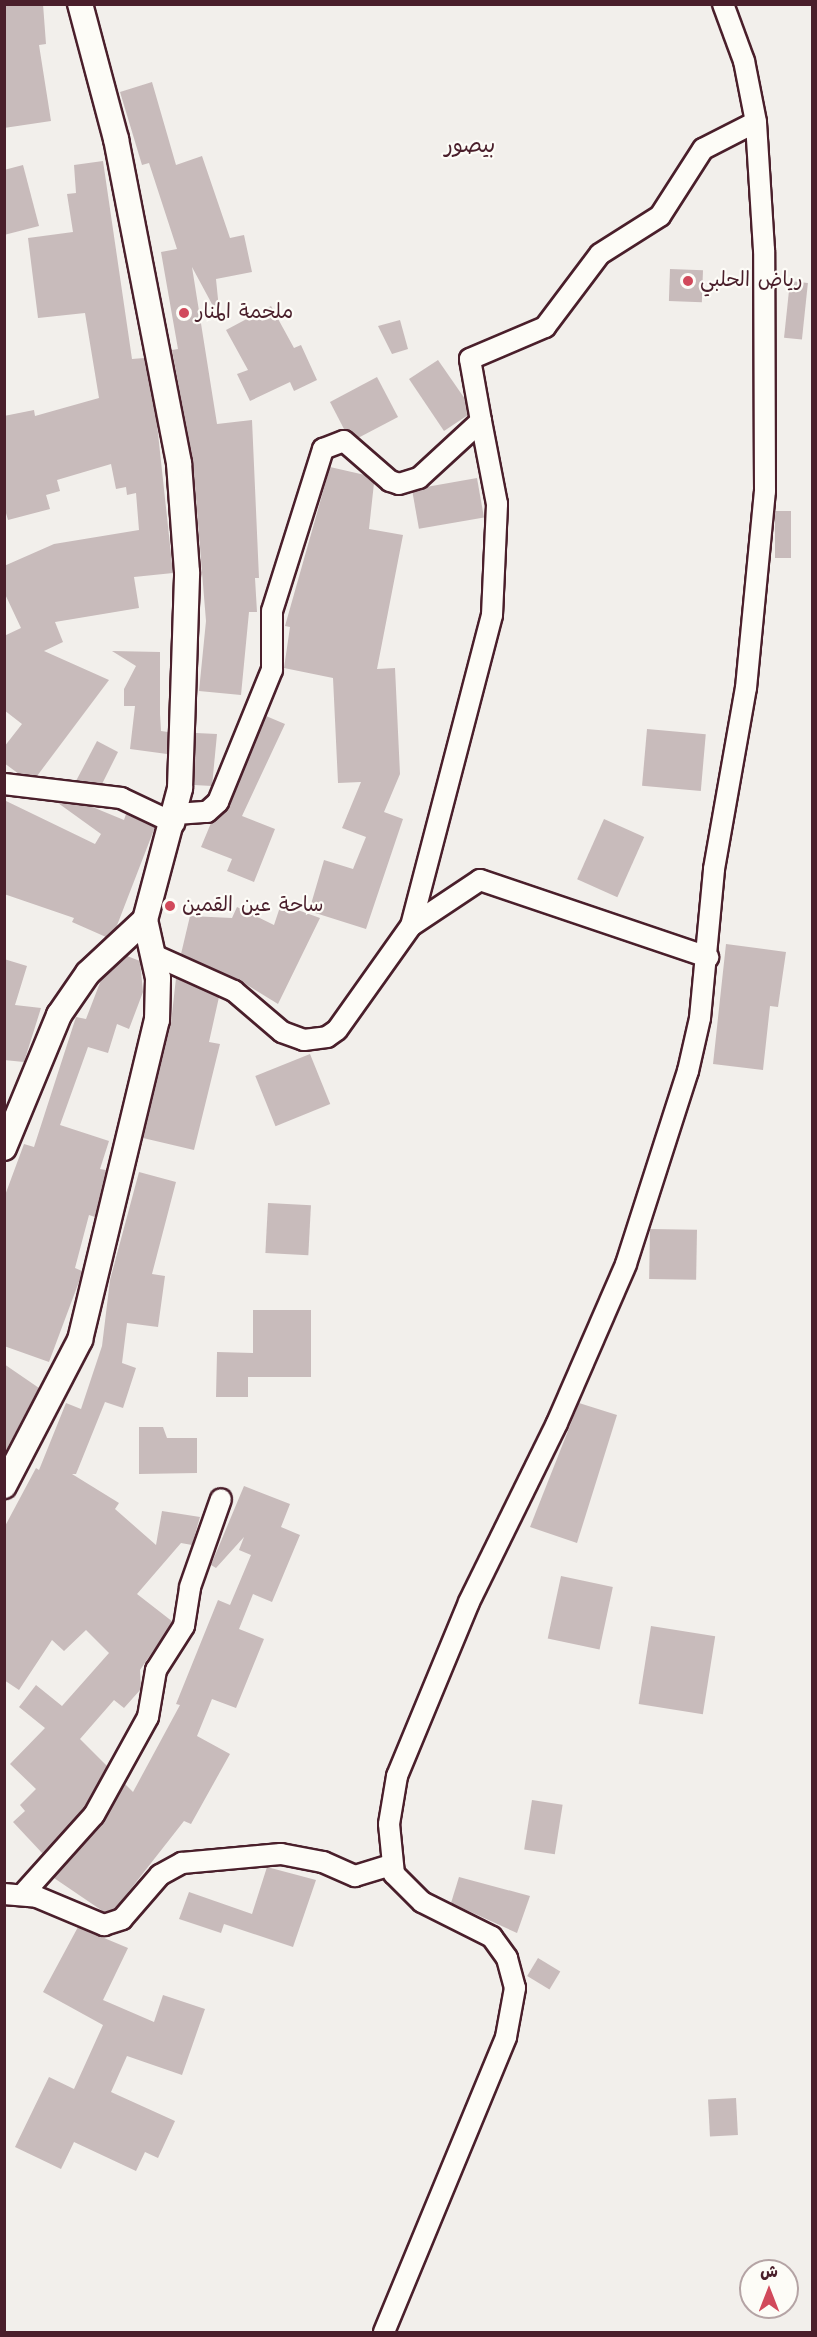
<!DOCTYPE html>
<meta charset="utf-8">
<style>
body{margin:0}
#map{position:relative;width:817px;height:2337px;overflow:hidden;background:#f2efeb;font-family:Kalam,"Playpen Sans Arabic",sans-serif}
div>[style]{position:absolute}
.building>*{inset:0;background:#c8bbbb;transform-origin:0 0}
.roads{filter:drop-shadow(2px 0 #4a1f2b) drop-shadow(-2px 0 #4a1f2b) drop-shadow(0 2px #4a1f2b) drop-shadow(0 -2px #4a1f2b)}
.minor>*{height:20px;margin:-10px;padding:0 10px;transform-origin:10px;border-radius:10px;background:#fdfcf7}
.tertiary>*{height:24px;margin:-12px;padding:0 12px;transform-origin:12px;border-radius:12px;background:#fdfcf7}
.dots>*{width:16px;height:16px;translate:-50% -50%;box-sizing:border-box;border:3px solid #fdfcf7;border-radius:50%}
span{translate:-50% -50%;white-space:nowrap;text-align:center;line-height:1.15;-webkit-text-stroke:4.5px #fdfcf7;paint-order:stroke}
.poi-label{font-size:20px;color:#4a1f2b}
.left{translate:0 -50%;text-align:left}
.quarter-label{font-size:22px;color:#4a1f2b}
.frame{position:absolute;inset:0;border:6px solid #4a1f2b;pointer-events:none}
.north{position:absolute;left:739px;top:2259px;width:60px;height:60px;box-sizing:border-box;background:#fdfcf7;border:2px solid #b5a4a5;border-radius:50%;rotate:0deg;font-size:16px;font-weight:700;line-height:24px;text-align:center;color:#4a1f2b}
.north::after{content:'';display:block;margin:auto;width:21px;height:27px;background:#d1495b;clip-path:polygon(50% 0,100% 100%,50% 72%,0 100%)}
</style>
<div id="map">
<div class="building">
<div style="clip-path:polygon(4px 4px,43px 4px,46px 44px,39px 45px,51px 121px,4px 128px)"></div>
<div style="clip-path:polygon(152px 82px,176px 165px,202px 156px,230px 238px,244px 235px,252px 272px,216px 279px,220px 319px,192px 267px,217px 424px,252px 420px,259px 578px,255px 578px,257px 612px,249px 612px,241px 695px,199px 691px,206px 621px,193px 462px,172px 350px,178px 349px,161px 252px,177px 249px,149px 163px,142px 165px,120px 92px)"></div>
<div style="clip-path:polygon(103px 161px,132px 359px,144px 358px,157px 424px,173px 573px,134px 577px,139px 608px,55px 622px,63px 642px,44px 651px,109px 680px,37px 776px,19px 774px,4px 763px,4px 747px,22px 724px,4px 710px,4px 636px,21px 628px,4px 592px,4px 566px,54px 544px,139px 530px,136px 493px,127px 495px,126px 487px,116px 489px,111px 464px,57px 480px,60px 491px,46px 495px,50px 509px,8px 520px,4px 506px,4px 416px,34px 410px,35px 416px,99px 398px,85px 313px,38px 318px,28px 238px,73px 232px,67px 194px,76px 193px,74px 165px)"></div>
<div style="clip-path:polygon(23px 165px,39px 226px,4px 235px,4px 170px)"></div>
<div style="left:670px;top:269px;width:33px;height:32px;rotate:2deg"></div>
<div style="left:790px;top:281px;width:18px;height:57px;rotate:6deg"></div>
<div style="clip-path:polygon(271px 306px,294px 348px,301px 345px,317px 380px,294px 391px,290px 382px,250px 401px,237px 374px,248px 370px,226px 330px)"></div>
<div style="clip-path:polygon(400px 320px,408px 349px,392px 354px,378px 326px)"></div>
<div style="clip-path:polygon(438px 360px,465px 399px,468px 415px,444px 431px,409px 379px)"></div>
<div style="clip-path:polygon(377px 377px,398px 417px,358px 438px,344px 429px,330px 402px)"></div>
<div style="clip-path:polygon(330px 467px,365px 475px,374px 483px,369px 529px,403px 535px,377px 669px,395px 668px,400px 774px,384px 812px,403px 819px,366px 929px,309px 911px,324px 860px,353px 869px,366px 837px,342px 828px,361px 782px,338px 783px,333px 678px,284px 668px,290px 627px,285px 626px)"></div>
<div style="left:477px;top:478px;width:40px;height:66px;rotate:80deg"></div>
<div style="left:775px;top:511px;width:16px;height:47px"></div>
<div style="clip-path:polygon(112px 651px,160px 652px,160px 714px,161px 731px,168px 732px,167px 754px,130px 749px,135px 706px,124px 706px,124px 689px,136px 666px)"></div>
<div style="clip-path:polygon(266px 716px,285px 724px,242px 816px,275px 829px,254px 882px,227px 871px,232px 859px,201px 847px,211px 823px,229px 807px)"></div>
<div style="left:647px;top:729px;width:59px;height:57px;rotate:5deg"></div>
<div style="clip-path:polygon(196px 733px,217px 734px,212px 786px,194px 785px)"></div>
<div style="clip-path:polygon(97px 741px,118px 752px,102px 784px,76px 781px)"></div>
<div style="clip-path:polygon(4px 800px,95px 844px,101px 834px,58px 803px,90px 806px,124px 820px,126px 814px,155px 827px,116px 928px,106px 937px,72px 922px,74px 918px,4px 894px)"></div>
<div style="left:604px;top:819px;width:44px;height:66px;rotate:24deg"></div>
<div style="clip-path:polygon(281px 904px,320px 918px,278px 1004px,239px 980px,181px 954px,190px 916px,232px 918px,237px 907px,274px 925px)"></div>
<div style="clip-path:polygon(726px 944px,786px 952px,778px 1007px,770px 1006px,763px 1070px,713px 1064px)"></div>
<div style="clip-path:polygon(127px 956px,140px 961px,143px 992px,129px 1029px,117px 1024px,108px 1053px,88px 1047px,60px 1125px,109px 1141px,100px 1169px,106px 1170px,95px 1217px,89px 1215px,75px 1268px,82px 1271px,80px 1279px,49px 1362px,4px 1346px,4px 1198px,24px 1144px,34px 1147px,76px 1017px,86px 1019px,101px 980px)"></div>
<div style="clip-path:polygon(4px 959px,27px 966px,15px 1005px,41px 1008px,24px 1062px,4px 1060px)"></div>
<div style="clip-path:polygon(176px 978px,219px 997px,209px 1042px,220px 1044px,194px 1150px,143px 1138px,171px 1023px)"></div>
<div style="left:310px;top:1054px;width:54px;height:59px;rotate:68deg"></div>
<div style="clip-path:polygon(139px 1172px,176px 1182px,152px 1274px,165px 1276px,158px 1327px,127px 1323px,122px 1363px,136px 1368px,123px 1408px,105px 1402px,76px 1474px,72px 1474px,119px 1503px,115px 1509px,156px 1545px,162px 1511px,200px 1517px,192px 1545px,181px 1543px,137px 1594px,173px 1622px,140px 1670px,141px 1689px,124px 1708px,114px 1700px,80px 1739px,107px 1766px,84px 1808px,43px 1854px,13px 1822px,25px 1811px,20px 1805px,36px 1789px,10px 1764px,45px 1728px,19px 1707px,36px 1685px,62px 1706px,109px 1653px,86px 1630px,64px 1651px,52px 1640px,19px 1690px,4px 1680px,4px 1528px,36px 1468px,39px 1470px,66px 1403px,81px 1409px,102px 1346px,110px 1280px)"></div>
<div style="left:268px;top:1203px;width:43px;height:50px;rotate:3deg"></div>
<div style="left:650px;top:1229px;width:47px;height:50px;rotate:1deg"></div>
<div style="clip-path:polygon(253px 1310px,311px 1310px,311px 1377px,248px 1377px,248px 1397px,216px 1397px,217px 1352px,253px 1353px)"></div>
<div style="clip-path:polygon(4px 1364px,39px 1388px,4px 1454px)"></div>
<div style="clip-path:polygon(579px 1403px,617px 1415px,577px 1543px,530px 1527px)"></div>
<div style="clip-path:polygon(139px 1427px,163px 1427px,167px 1438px,197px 1438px,197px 1473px,139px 1474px)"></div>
<div style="clip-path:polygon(244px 1486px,290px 1504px,281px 1527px,300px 1535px,272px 1602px,253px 1594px,239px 1629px,264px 1639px,236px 1708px,212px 1699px,197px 1736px,230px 1754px,191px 1824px,184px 1821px,115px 1909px,104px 1912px,54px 1878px,103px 1823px,125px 1784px,133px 1792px,180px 1705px,176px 1704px,218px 1600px,230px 1605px,251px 1555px,239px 1550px,244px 1537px,216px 1568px,211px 1565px)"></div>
<div style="left:561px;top:1576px;width:53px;height:64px;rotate:12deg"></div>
<div style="left:651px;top:1626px;width:65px;height:79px;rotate:9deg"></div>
<div style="left:532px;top:1800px;width:31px;height:50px;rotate:9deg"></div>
<div style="clip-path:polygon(267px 1867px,316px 1880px,293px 1947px,224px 1924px,221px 1933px,179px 1919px,189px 1892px,252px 1914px)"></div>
<div style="clip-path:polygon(459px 1877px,530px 1896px,517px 1933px,451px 1903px)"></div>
<div style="clip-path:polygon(78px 1927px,128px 1948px,103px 2000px,154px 2022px,163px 1995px,205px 2009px,182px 2075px,127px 2056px,111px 2092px,175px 2121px,158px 2158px,145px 2152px,136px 2171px,74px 2142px,61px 2169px,15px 2147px,49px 2077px,74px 2089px,103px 2025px,43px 1992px)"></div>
<div style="left:538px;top:1958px;width:26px;height:21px;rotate:31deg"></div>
<div style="left:736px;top:2098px;width:37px;height:28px;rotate:87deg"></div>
</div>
<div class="roads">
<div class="minor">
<div style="left:4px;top:784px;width:118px;rotate:6.8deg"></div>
<div style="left:121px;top:798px;width:59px;rotate:25.3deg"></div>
<div style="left:176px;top:814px;width:31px;rotate:-4deg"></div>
<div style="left:207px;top:812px;width:15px;rotate:-42deg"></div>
<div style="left:218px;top:802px;width:143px;rotate:-67.8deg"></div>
<div style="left:272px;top:670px;width:59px;rotate:-90deg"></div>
<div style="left:272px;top:611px;width:170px;rotate:-72.5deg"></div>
<div style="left:323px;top:449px;width:22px;rotate:-21deg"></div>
<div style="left:344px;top:441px;width:61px;rotate:41deg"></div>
<div style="left:390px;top:481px;width:9px;rotate:18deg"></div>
<div style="left:399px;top:484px;width:21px;rotate:-17deg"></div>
<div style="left:419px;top:478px;width:84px;rotate:-42.6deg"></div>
<div style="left:481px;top:421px;width:63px;rotate:-100.1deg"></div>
<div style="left:470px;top:359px;width:82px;rotate:-23.1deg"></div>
<div style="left:545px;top:327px;width:91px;rotate:-53deg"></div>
<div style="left:600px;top:254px;width:71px;rotate:-32.3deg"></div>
<div style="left:660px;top:216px;width:80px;rotate:-57.3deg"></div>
<div style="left:703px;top:149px;width:59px;rotate:-27deg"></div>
<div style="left:411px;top:926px;width:321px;rotate:-75.4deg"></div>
<div style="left:492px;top:615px;width:111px;rotate:-87.4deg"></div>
<div style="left:497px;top:504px;width:85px;rotate:-100.9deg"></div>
<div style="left:154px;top:955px;width:88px;rotate:24.2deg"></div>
<div style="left:234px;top:991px;width:63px;rotate:40.5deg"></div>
<div style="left:282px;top:1032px;width:23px;rotate:20deg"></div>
<div style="left:304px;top:1040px;width:23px;rotate:-7deg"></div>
<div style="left:327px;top:1037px;width:12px;rotate:-35deg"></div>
<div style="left:337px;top:1030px;width:128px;rotate:-54.6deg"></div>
<div style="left:411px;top:926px;width:83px;rotate:-33.7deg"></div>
<div style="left:480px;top:880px;width:241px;rotate:18.7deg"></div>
<div style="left:4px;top:1894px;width:33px;rotate:5deg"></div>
<div style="left:37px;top:1897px;width:73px;rotate:22.7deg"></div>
<div style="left:104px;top:1925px;width:19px;rotate:-18deg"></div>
<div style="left:122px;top:1919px;width:58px;rotate:-49.2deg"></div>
<div style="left:160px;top:1875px;width:25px;rotate:-29deg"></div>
<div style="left:182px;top:1863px;width:99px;rotate:-5.2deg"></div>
<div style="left:281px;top:1854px;width:43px;rotate:10.8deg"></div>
<div style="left:323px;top:1862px;width:35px;rotate:24deg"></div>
<div style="left:355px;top:1876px;width:38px;rotate:-17deg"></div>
<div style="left:23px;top:1894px;width:106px;rotate:-48.1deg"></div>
<div style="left:94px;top:1815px;width:112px;rotate:-61.1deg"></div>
<div style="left:148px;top:1717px;width:48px;rotate:-80.3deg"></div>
<div style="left:156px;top:1670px;width:52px;rotate:-57.5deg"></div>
<div style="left:184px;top:1626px;width:39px;rotate:-81deg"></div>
<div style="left:190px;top:1587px;width:93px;rotate:-70.6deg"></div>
<div style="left:384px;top:2332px;width:319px;rotate:-67.5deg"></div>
<div style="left:506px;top:2037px;width:50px;rotate:-79.6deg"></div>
<div style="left:515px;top:1988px;width:31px;rotate:-105deg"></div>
<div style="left:507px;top:1958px;width:26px;rotate:-126deg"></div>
<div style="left:492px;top:1937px;width:78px;rotate:-153.4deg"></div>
<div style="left:422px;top:1902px;width:40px;rotate:-135deg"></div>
<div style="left:394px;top:1874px;width:50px;rotate:-95.7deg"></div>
<div style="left:389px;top:1824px;width:49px;rotate:-80.5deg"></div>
<div style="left:397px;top:1776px;width:188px;rotate:-67.5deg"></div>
<div style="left:469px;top:1602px;width:199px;rotate:-63.8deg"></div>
<div style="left:557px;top:1423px;width:173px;rotate:-66.5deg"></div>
<div style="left:626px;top:1264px;width:203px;rotate:-72.2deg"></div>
<div style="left:688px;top:1071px;width:54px;rotate:-77.2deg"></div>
<div style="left:700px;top:1018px;width:150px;rotate:-84.6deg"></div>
<div style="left:714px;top:869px;width:184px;rotate:-80deg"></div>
<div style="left:746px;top:688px;width:198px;rotate:-84.5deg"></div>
<div style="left:765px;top:491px;width:241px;rotate:-90.2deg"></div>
<div style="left:764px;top:250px;width:128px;rotate:-93.6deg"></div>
<div style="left:756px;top:122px;width:62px;rotate:-101.1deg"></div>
<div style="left:744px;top:61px;width:61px;rotate:-110.2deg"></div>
</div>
<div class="tertiary">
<div style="left:4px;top:1148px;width:144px;rotate:-67.5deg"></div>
<div style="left:59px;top:1015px;width:51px;rotate:-55.4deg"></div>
<div style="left:88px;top:973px;width:78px;rotate:-42.9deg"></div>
<div style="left:145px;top:920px;width:137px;rotate:-75.1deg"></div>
<div style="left:180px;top:788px;width:216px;rotate:-88.1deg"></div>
<div style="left:187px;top:572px;width:109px;rotate:-94.2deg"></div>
<div style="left:179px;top:463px;width:330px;rotate:-101deg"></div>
<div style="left:116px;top:139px;width:140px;rotate:-104.9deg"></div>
<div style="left:4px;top:1486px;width:165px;rotate:-62.5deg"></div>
<div style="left:80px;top:1340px;width:329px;rotate:-76.5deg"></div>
<div style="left:157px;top:1020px;width:42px;rotate:-88.6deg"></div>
<div style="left:158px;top:978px;width:59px;rotate:-102.6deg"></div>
</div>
</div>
<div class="dots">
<div style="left:688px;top:281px;background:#d1495b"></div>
<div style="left:184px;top:313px;background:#d1495b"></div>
<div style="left:170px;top:906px;background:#d1495b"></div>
</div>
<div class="poi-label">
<span class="left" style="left:700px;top:281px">رياض الحلبي</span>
<span class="left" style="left:196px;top:313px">ملحمة المنار</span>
<span class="left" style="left:182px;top:906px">ساحة عين القمين</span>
</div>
<div class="quarter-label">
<span style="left:470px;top:147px">بيصور</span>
</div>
<div class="frame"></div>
<div class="north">ش</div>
</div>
